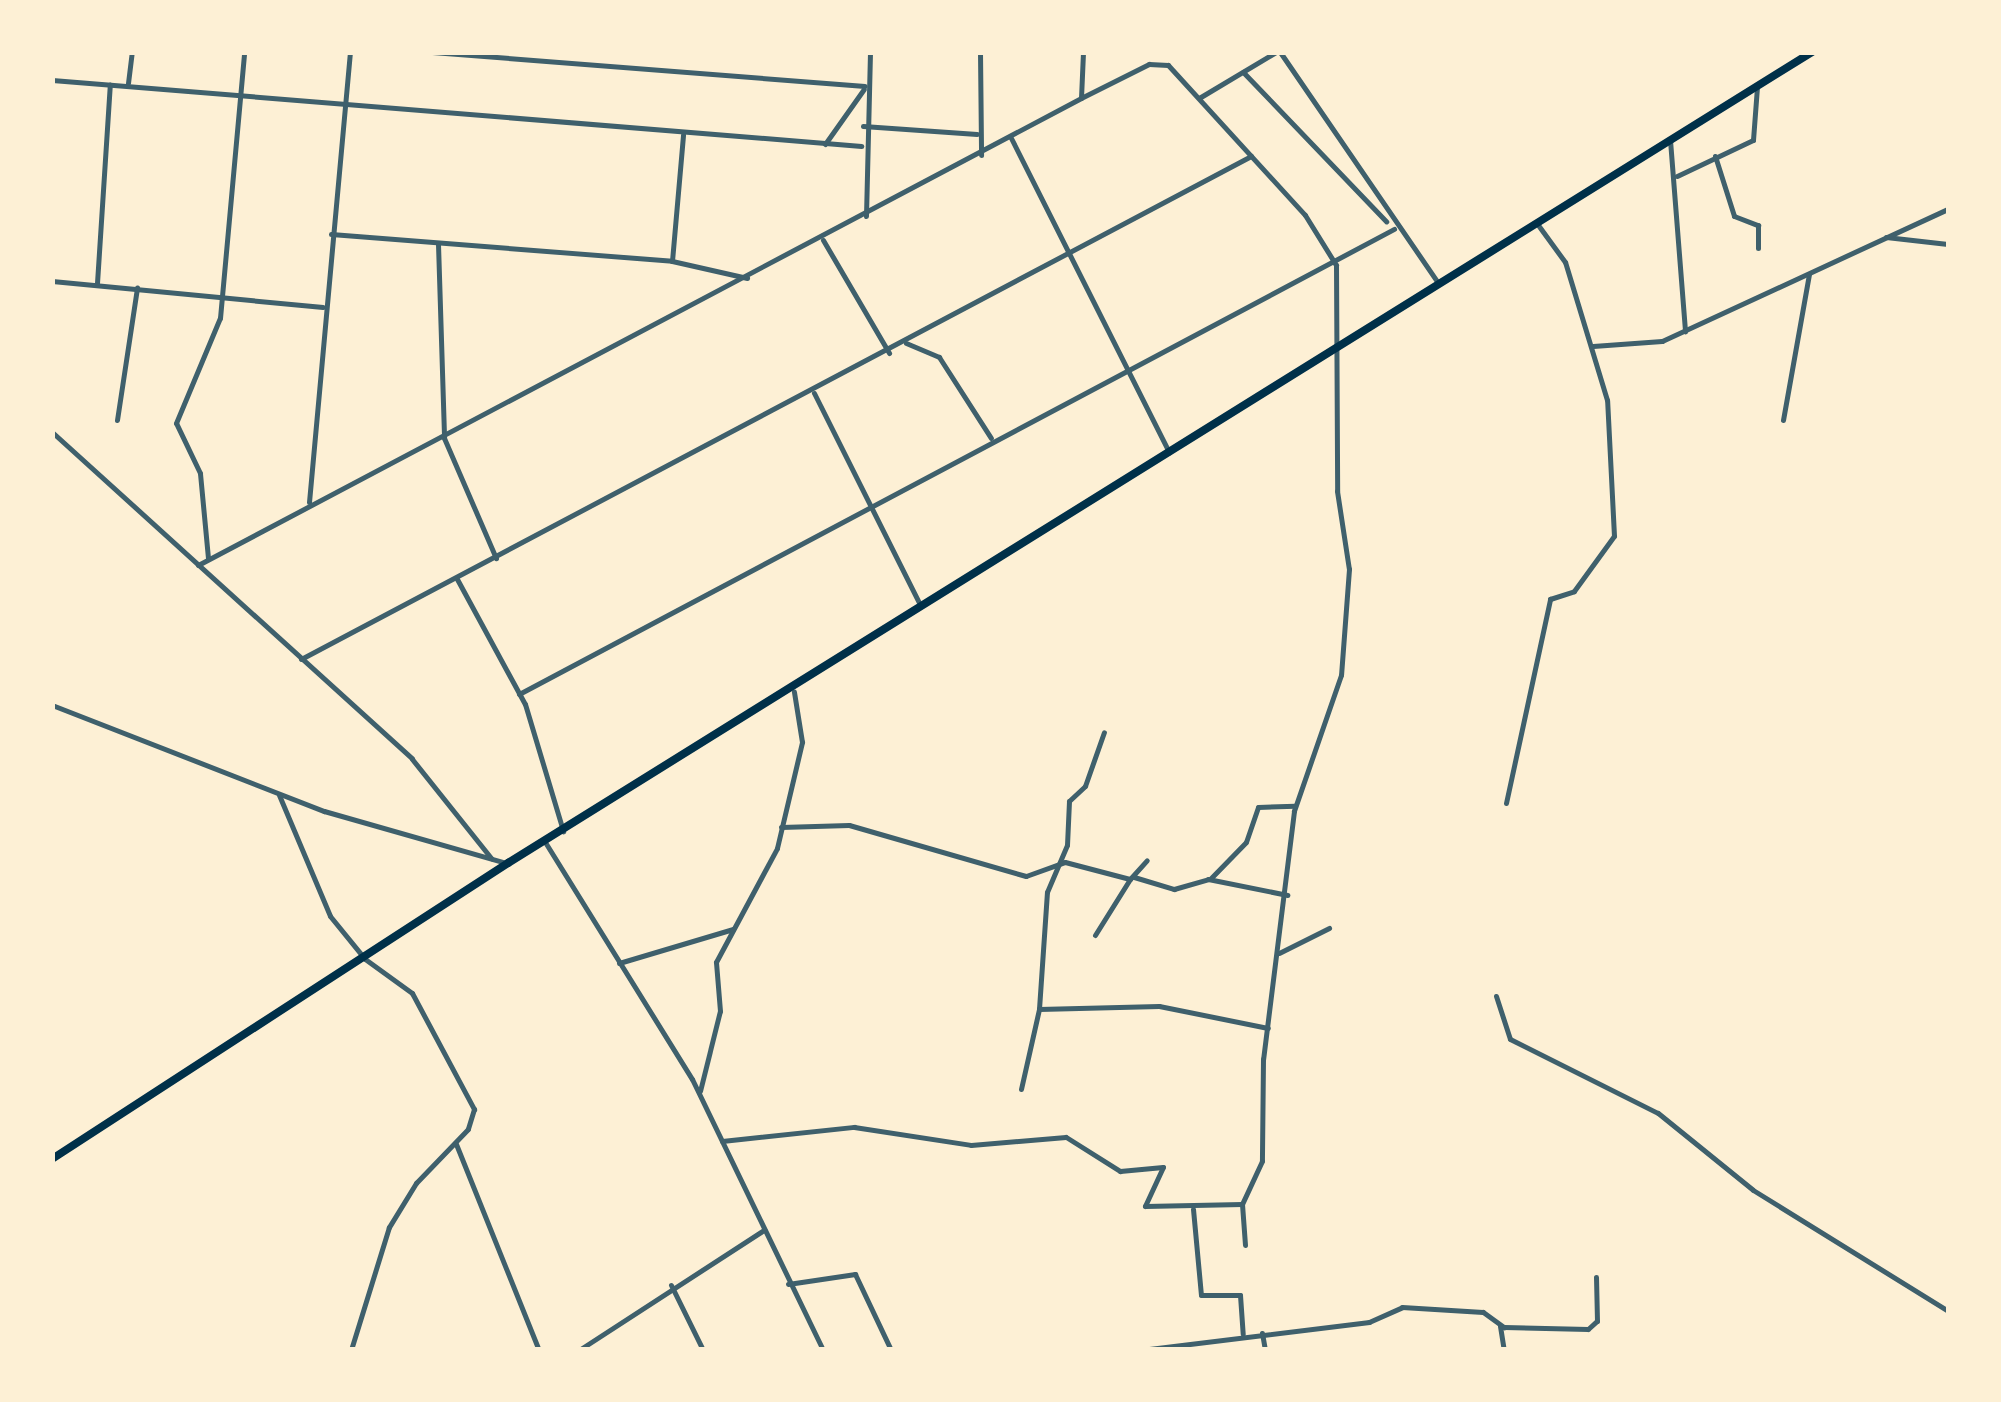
<!DOCTYPE html>
<style>
body{margin:0}
#map{position:relative;width:2001px;height:1402px;overflow:hidden;background:#fdf0d5;font-family:Jost,sans-serif}
div>[style]{position:absolute}
.minor>*{height:5px;margin:-2.5px;padding:0 2.5px;transform-origin:2.5px;border-radius:2.5px;background:#3f606c}
.primary>*{height:8px;margin:-4px;padding:0 4px;transform-origin:4px;border-radius:4px;background:#003049}
span{translate:-50% -50%;white-space:nowrap;text-align:center;line-height:1.15;-webkit-text-stroke:9px #fdf0d5;paint-order:stroke}
.frame{position:absolute;inset:0;border:55px solid #fdf0d5;pointer-events:none}
</style>
<div id="map">
<div class="minor">
<div style="left:432px;top:52px;width:434px;rotate:4.5deg"></div>
<div style="left:980px;top:52px;width:103px;rotate:89.4deg"></div>
<div style="left:1280px;top:52px;width:281px;rotate:55.6deg"></div>
<div style="left:1243px;top:72px;width:207px;rotate:46.2deg"></div>
<div style="left:52px;top:80px;width:812px;rotate:4.66deg"></div>
<div style="left:128px;top:83px;width:31px;rotate:-83deg"></div>
<div style="left:1081px;top:98px;width:46px;rotate:-87.5deg"></div>
<div style="left:1199px;top:98px;width:90px;rotate:-30.9deg"></div>
<div style="left:863px;top:126px;width:114px;rotate:4deg"></div>
<div style="left:1011px;top:138px;width:352px;rotate:63.3deg"></div>
<div style="left:1670px;top:140px;width:192px;rotate:85.5deg"></div>
<div style="left:825px;top:144px;width:67px;rotate:-54.7deg"></div>
<div style="left:1715px;top:156px;width:63px;rotate:72.4deg"></div>
<div style="left:1734px;top:216px;width:26px;rotate:21deg"></div>
<div style="left:1758px;top:225px;width:23px;rotate:90deg"></div>
<div style="left:1677px;top:176px;width:84px;rotate:-25.3deg"></div>
<div style="left:1753px;top:140px;width:53px;rotate:-85.7deg"></div>
<div style="left:866px;top:216px;width:164px;rotate:-88.6deg"></div>
<div style="left:331px;top:234px;width:342px;rotate:4.5deg"></div>
<div style="left:672px;top:261px;width:77px;rotate:12.8deg"></div>
<div style="left:1886px;top:237px;width:62px;rotate:6.4deg"></div>
<div style="left:823px;top:240px;width:131px;rotate:59.7deg"></div>
<div style="left:438px;top:244px;width:194px;rotate:88.2deg"></div>
<div style="left:444px;top:438px;width:131px;rotate:66.6deg"></div>
<div style="left:672px;top:261px;width:127px;rotate:-85deg"></div>
<div style="left:52px;top:281px;width:272px;rotate:5.5deg"></div>
<div style="left:97px;top:283px;width:199px;rotate:-86.3deg"></div>
<div style="left:906px;top:343px;width:36px;rotate:23deg"></div>
<div style="left:939px;top:357px;width:96px;rotate:57.3deg"></div>
<div style="left:1593px;top:346px;width:69px;rotate:-4.1deg"></div>
<div style="left:1662px;top:341px;width:315px;rotate:-24.8deg"></div>
<div style="left:814px;top:393px;width:237px;rotate:63.4deg"></div>
<div style="left:117px;top:420px;width:134px;rotate:-81.4deg"></div>
<div style="left:1783px;top:420px;width:148px;rotate:-79.9deg"></div>
<div style="left:52px;top:432px;width:486px;rotate:42.2deg"></div>
<div style="left:412px;top:759px;width:127px;rotate:51.4deg"></div>
<div style="left:309px;top:502px;width:452px;rotate:-84.8deg"></div>
<div style="left:208px;top:558px;width:85px;rotate:-95.4deg"></div>
<div style="left:200px;top:473px;width:55px;rotate:-115.6deg"></div>
<div style="left:176px;top:423px;width:114px;rotate:-67.3deg"></div>
<div style="left:220px;top:318px;width:267px;rotate:-84.8deg"></div>
<div style="left:198px;top:565px;width:999px;rotate:-27.87deg"></div>
<div style="left:1081px;top:98px;width:76px;rotate:-26.6deg"></div>
<div style="left:1149px;top:64px;width:19px;rotate:3deg"></div>
<div style="left:1168px;top:65px;width:203px;rotate:47.6deg"></div>
<div style="left:1305px;top:215px;width:59px;rotate:58.2deg"></div>
<div style="left:1336px;top:265px;width:226px;rotate:89.7deg"></div>
<div style="left:1337px;top:491px;width:79px;rotate:81.3deg"></div>
<div style="left:1349px;top:569px;width:106px;rotate:94.3deg"></div>
<div style="left:1341px;top:675px;width:144px;rotate:109.1deg"></div>
<div style="left:1294px;top:811px;width:250px;rotate:97.1deg"></div>
<div style="left:1263px;top:1059px;width:102px;rotate:90.6deg"></div>
<div style="left:1262px;top:1161px;width:47px;rotate:114.9deg"></div>
<div style="left:1242px;top:1204px;width:41px;rotate:85.8deg"></div>
<div style="left:457px;top:579px;width:142px;rotate:61.5deg"></div>
<div style="left:525px;top:704px;width:133px;rotate:73.3deg"></div>
<div style="left:301px;top:659px;width:1075px;rotate:-27.9deg"></div>
<div style="left:519px;top:694px;width:991px;rotate:-27.99deg"></div>
<div style="left:52px;top:705px;width:292px;rotate:21.3deg"></div>
<div style="left:324px;top:811px;width:190px;rotate:15.9deg"></div>
<div style="left:279px;top:795px;width:131px;rotate:67.1deg"></div>
<div style="left:330px;top:916px;width:55px;rotate:50.9deg"></div>
<div style="left:365px;top:959px;width:58px;rotate:35.9deg"></div>
<div style="left:412px;top:993px;width:132px;rotate:61.9deg"></div>
<div style="left:474px;top:1109px;width:21px;rotate:107deg"></div>
<div style="left:468px;top:1129px;width:75px;rotate:133.9deg"></div>
<div style="left:416px;top:1183px;width:52px;rotate:121.5deg"></div>
<div style="left:389px;top:1227px;width:129px;rotate:107.2deg"></div>
<div style="left:1506px;top:803px;width:209px;rotate:-77.8deg"></div>
<div style="left:1550px;top:599px;width:25px;rotate:-18deg"></div>
<div style="left:1574px;top:591px;width:68px;rotate:-54deg"></div>
<div style="left:1614px;top:536px;width:136px;rotate:-92.9deg"></div>
<div style="left:1607px;top:400px;width:144px;rotate:-106.9deg"></div>
<div style="left:1565px;top:262px;width:46px;rotate:-126.1deg"></div>
<div style="left:781px;top:827px;width:68px;rotate:-1.7deg"></div>
<div style="left:849px;top:825px;width:184px;rotate:16.1deg"></div>
<div style="left:1026px;top:876px;width:41px;rotate:-19.7deg"></div>
<div style="left:1065px;top:862px;width:67px;rotate:14.7deg"></div>
<div style="left:1130px;top:879px;width:25px;rotate:-48deg"></div>
<div style="left:545px;top:842px;width:279px;rotate:58.2deg"></div>
<div style="left:692px;top:1079px;width:301px;rotate:64.2deg"></div>
<div style="left:1134px;top:877px;width:42px;rotate:16.7deg"></div>
<div style="left:1174px;top:889px;width:35px;rotate:-16deg"></div>
<div style="left:1208px;top:879px;width:81px;rotate:11.4deg"></div>
<div style="left:1211px;top:878px;width:50px;rotate:-45.8deg"></div>
<div style="left:1246px;top:842px;width:37px;rotate:-71deg"></div>
<div style="left:1258px;top:807px;width:37px;rotate:-2deg"></div>
<div style="left:1095px;top:935px;width:66px;rotate:-58deg"></div>
<div style="left:1279px;top:953px;width:56px;rotate:-26.6deg"></div>
<div style="left:619px;top:963px;width:119px;rotate:-16.6deg"></div>
<div style="left:1496px;top:996px;width:45px;rotate:72deg"></div>
<div style="left:1510px;top:1039px;width:165px;rotate:26.6deg"></div>
<div style="left:1658px;top:1113px;width:122px;rotate:39deg"></div>
<div style="left:1753px;top:1190px;width:229px;rotate:31.8deg"></div>
<div style="left:1039px;top:1009px;width:117px;rotate:-86.1deg"></div>
<div style="left:1047px;top:892px;width:51px;rotate:-66.9deg"></div>
<div style="left:1067px;top:845px;width:44px;rotate:-87.4deg"></div>
<div style="left:1069px;top:801px;width:22px;rotate:-43deg"></div>
<div style="left:1085px;top:786px;width:57px;rotate:-70.6deg"></div>
<div style="left:1021px;top:1089px;width:82px;rotate:-77.3deg"></div>
<div style="left:1039px;top:1009px;width:120px;rotate:-1.4deg"></div>
<div style="left:1159px;top:1006px;width:111px;rotate:11.4deg"></div>
<div style="left:700px;top:1091px;width:82px;rotate:-76deg"></div>
<div style="left:720px;top:1011px;width:49px;rotate:-94.7deg"></div>
<div style="left:716px;top:962px;width:129px;rotate:-61.8deg"></div>
<div style="left:777px;top:848px;width:109px;rotate:-76.7deg"></div>
<div style="left:802px;top:742px;width:51px;rotate:-99.1deg"></div>
<div style="left:722px;top:1141px;width:133px;rotate:-6.1deg"></div>
<div style="left:854px;top:1127px;width:118px;rotate:8.7deg"></div>
<div style="left:971px;top:1145px;width:95px;rotate:-4.8deg"></div>
<div style="left:1066px;top:1137px;width:64px;rotate:32.2deg"></div>
<div style="left:1120px;top:1171px;width:43px;rotate:-5.3deg"></div>
<div style="left:1163px;top:1167px;width:43px;rotate:114.8deg"></div>
<div style="left:1145px;top:1206px;width:97px;rotate:-1.2deg"></div>
<div style="left:456px;top:1144px;width:222px;rotate:68.1deg"></div>
<div style="left:1193px;top:1209px;width:86px;rotate:84.7deg"></div>
<div style="left:1201px;top:1295px;width:39px"></div>
<div style="left:1240px;top:1295px;width:39px;rotate:86deg"></div>
<div style="left:788px;top:1284px;width:68px;rotate:-8.5deg"></div>
<div style="left:855px;top:1274px;width:84px;rotate:64.7deg"></div>
<div style="left:671px;top:1285px;width:72px;rotate:63.8deg"></div>
<div style="left:1500px;top:1326px;width:24px;rotate:81deg"></div>
<div style="left:1262px;top:1333px;width:17px;rotate:80deg"></div>
<div style="left:579px;top:1350px;width:221px;rotate:-33deg"></div>
<div style="left:1141px;top:1350px;width:230px;rotate:-7deg"></div>
<div style="left:1369px;top:1322px;width:36px;rotate:-24deg"></div>
<div style="left:1402px;top:1307px;width:81px;rotate:3.5deg"></div>
<div style="left:1483px;top:1312px;width:26px;rotate:36deg"></div>
<div style="left:1504px;top:1327px;width:84px;rotate:1.4deg"></div>
<div style="left:1588px;top:1329px;width:12px;rotate:-42deg"></div>
<div style="left:1597px;top:1321px;width:44px;rotate:-91.3deg"></div>
</div>
<div class="primary">
<div style="left:52px;top:1159px;width:544px;rotate:-32.99deg"></div>
<div style="left:508px;top:863px;width:1536px;rotate:-31.88deg"></div>
</div>
<div class="frame"></div>
</div>
